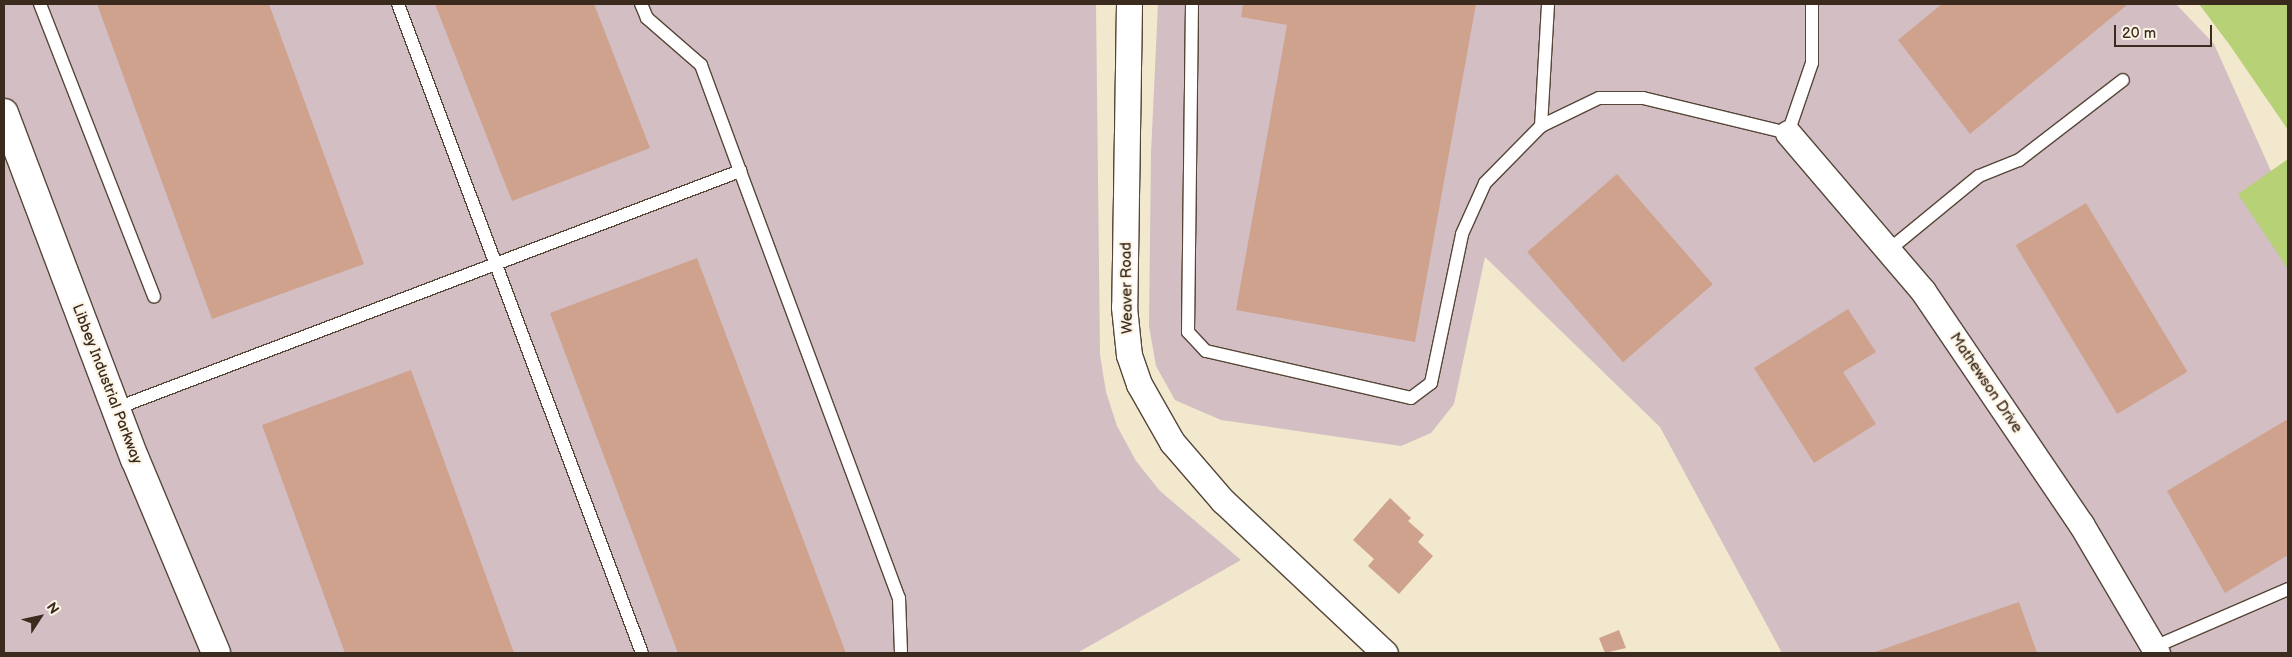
<!DOCTYPE html>
<style>
body{margin:0}
#map{position:relative;width:2292px;height:657px;overflow:hidden;background:#f1e8cd;font-family:"Balsamiq Sans",sans-serif}
div>[style]{position:absolute}
.industrial>*{inset:0;background:#d2bec3}
.green>*{inset:0;background:#b6d176}
.building>*{inset:0;background:#cfa28d;transform-origin:0 0}
.roads{filter:drop-shadow(1px 0 #564638) drop-shadow(-1px 0 #564638) drop-shadow(0 1px #564638) drop-shadow(0 -1px #564638)}
.lane>*{height:12px;margin:-6px;padding:0 6px;transform-origin:6px;border-radius:6px;background:#fff}
.street>*{height:25px;margin:-12.5px;padding:0 12.5px;transform-origin:12.5px;border-radius:12.5px;background:#fff}
.secondary>*{height:28px;margin:-14px;padding:0 14px;transform-origin:14px;border-radius:14px;background:#fff}
span{translate:-50% -50%;white-space:nowrap;text-align:center;line-height:1.15;-webkit-text-stroke:4.5px #fcf5e5;paint-order:stroke}
.street-label{font-size:15px;color:#3b2a1e}
.frame{position:absolute;inset:0;border:5px solid #3b2a1e;pointer-events:none}
.north{position:absolute;left:15px;top:592px;width:50px;height:50px;-webkit-text-stroke:4px #fcf5e5;paint-order:stroke;rotate:55deg;font-size:14px;font-weight:700;line-height:20px;text-align:center;color:#3b2a1e}
.north::after{content:'';display:block;margin:auto;width:18px;height:22px;background:#3b2a1e;clip-path:polygon(50% 0,100% 100%,50% 72%,0 100%)}
.scale{position:absolute;left:2114px;top:25px;width:98px;height:22px;box-sizing:border-box;border:2px solid #3b2a1e;border-top:0;padding-left:6px;font-size:15px;line-height:18px;white-space:nowrap;color:#3b2a1e;-webkit-text-stroke:4px #fcf5e5;paint-order:stroke}
</style>
<div id="map">
<div class="industrial">
<div style="clip-path:polygon(4px 4px,1096px 4px,1100px 355px,1106px 392px,1117px 426px,1136px 461px,1160px 491px,1241px 560px,1077px 653px,4px 653px)"></div>
<div style="clip-path:polygon(1158px 4px,2176px 4px,2214px 44px,2288px 209px,2288px 653px,1782px 653px,1660px 427px,1485px 257px,1454px 404px,1431px 433px,1401px 446px,1221px 420px,1175px 400px,1156px 366px,1149px 326px,1151px 153px)"></div>
</div>
<div class="green">
<div style="clip-path:polygon(2199px 4px,2288px 4px,2288px 130px,2229px 44px)"></div>
<div style="clip-path:polygon(2288px 159px,2288px 269px,2238px 194px)"></div>
</div>
<div class="building">
<div style="clip-path:polygon(97px 4px,269px 4px,364px 264px,212px 319px)"></div>
<div style="clip-path:polygon(435px 4px,594px 4px,650px 148px,512px 201px)"></div>
<div style="clip-path:polygon(1243px 4px,1476px 4px,1415px 342px,1236px 310px,1287px 25px,1241px 17px)"></div>
<div style="clip-path:polygon(1942px 4px,2128px 4px,1970px 134px,1898px 40px)"></div>
<div style="left:1617px;top:174px;width:146px;height:119px;rotate:49deg"></div>
<div style="left:2086px;top:203px;width:197px;height:82px;rotate:59deg"></div>
<div style="clip-path:polygon(697px 258px,846px 653px,678px 653px,550px 313px)"></div>
<div style="clip-path:polygon(1848px 309px,1876px 352px,1843px 372px,1876px 424px,1814px 463px,1754px 368px)"></div>
<div style="clip-path:polygon(411px 370px,514px 653px,345px 653px,262px 425px)"></div>
<div style="clip-path:polygon(2288px 419px,2288px 555px,2225px 593px,2167px 491px)"></div>
<div style="clip-path:polygon(1390px 498px,1411px 518px,1408px 521px,1424px 535px,1418px 542px,1433px 556px,1399px 594px,1368px 566px,1374px 559px,1353px 540px)"></div>
<div style="clip-path:polygon(2019px 602px,2037px 653px,1872px 653px)"></div>
<div style="clip-path:polygon(1619px 630px,1626px 648px,1605px 653px,1599px 638px)"></div>
</div>
<div class="roads">
<div class="lane">
<div style="left:40px;top:4px;width:314px;rotate:68.7deg"></div>
<div style="left:398px;top:4px;width:693px;rotate:69.4deg"></div>
<div style="left:1192px;top:4px;width:328px;rotate:90.7deg"></div>
<div style="left:1188px;top:332px;width:26px;rotate:47deg"></div>
<div style="left:1206px;top:351px;width:210px;rotate:12.9deg"></div>
<div style="left:1411px;top:398px;width:25px;rotate:-37deg"></div>
<div style="left:1431px;top:383px;width:152px;rotate:-78.2deg"></div>
<div style="left:1462px;top:234px;width:56px;rotate:-65.7deg"></div>
<div style="left:1485px;top:183px;width:80px;rotate:-45.5deg"></div>
<div style="left:1541px;top:126px;width:64px;rotate:-25.8deg"></div>
<div style="left:1599px;top:98px;width:44px"></div>
<div style="left:1643px;top:98px;width:149px;rotate:13.6deg"></div>
<div style="left:1788px;top:133px;width:74px;rotate:-71.1deg"></div>
<div style="left:1812px;top:63px;width:59px;rotate:-90deg"></div>
<div style="left:1541px;top:126px;width:122px;rotate:-86.7deg"></div>
<div style="left:740px;top:171px;width:456px;rotate:69.6deg"></div>
<div style="left:899px;top:598px;width:55px;rotate:87.9deg"></div>
<div style="left:1890px;top:249px;width:115px;rotate:-39.4deg"></div>
<div style="left:1979px;top:176px;width:43px;rotate:-21.8deg"></div>
<div style="left:2019px;top:160px;width:131px;rotate:-37.6deg"></div>
<div style="left:117px;top:408px;width:667px;rotate:-20.83deg"></div>
<div style="left:740px;top:171px;width:113px;rotate:-110.2deg"></div>
<div style="left:701px;top:65px;width:72px;rotate:-139deg"></div>
<div style="left:647px;top:18px;width:15px;rotate:-113deg"></div>
<div style="left:2154px;top:647px;width:146px;rotate:-23.4deg"></div>
</div>
<div class="street">
<div style="left:1129px;top:4px;width:303px;rotate:90.9deg"></div>
<div style="left:1124px;top:307px;width:48px;rotate:84.1deg"></div>
<div style="left:1129px;top:355px;width:31px;rotate:71deg"></div>
<div style="left:1139px;top:384px;width:67px;rotate:60.4deg"></div>
<div style="left:1172px;top:442px;width:78px;rotate:49.2deg"></div>
<div style="left:1223px;top:501px;width:222px;rotate:43.2deg"></div>
<div style="left:1788px;top:133px;width:208px;rotate:49.5deg"></div>
<div style="left:1923px;top:291px;width:282px;rotate:55.9deg"></div>
<div style="left:2081px;top:524px;width:150px;rotate:59.5deg"></div>
</div>
<div class="secondary">
<div style="left:4px;top:113px;width:370px;rotate:69.3deg"></div>
<div style="left:135px;top:459px;width:210px;rotate:67.3deg"></div>
</div>
</div>
<div class="street-label">
<span style="left:1127px;top:288px;rotate:-91deg">Weaver Road</span>
<span style="left:1986px;top:383px;rotate:56deg">Mathewson Drive</span>
<span style="left:107px;top:384px;rotate:69deg">Libbey Industrial Parkway</span>
</div>
<div class="frame"></div>
<div class="north">N</div>
<div class="scale">20 m</div>
</div>
